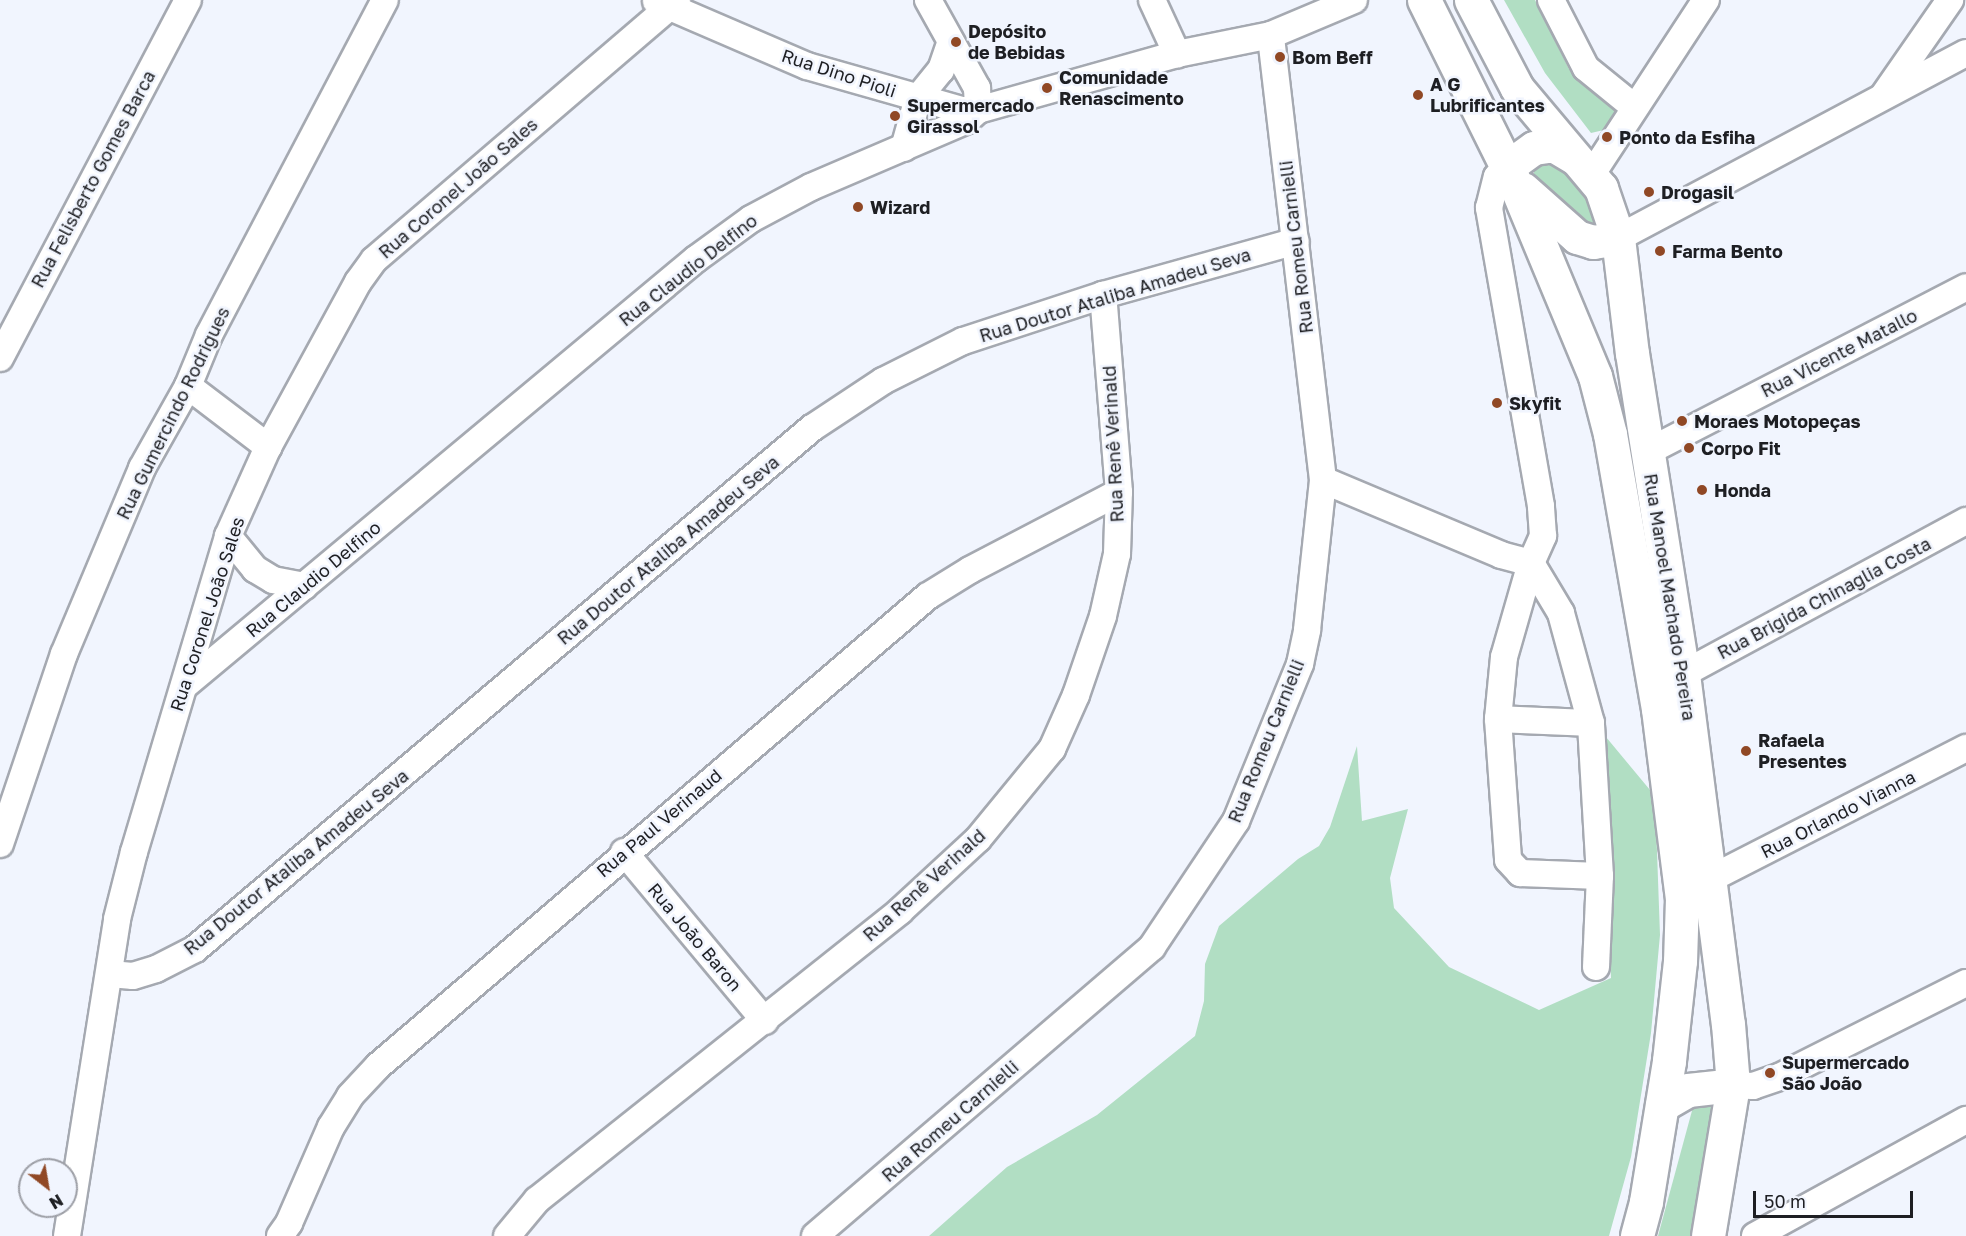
<!DOCTYPE html>
<meta charset="utf-8">
<style>
body{margin:0}
#map{position:relative;width:1966px;height:1236px;overflow:hidden;background:#f1f5fe;font-family:"Golos Text",sans-serif}
div>[style]{position:absolute}
.green>*{inset:0;background:#b1dec3}
.roads{filter:drop-shadow(2px 0 #a5a9b1) drop-shadow(-2px 0 #a5a9b1) drop-shadow(0 2px #a5a9b1) drop-shadow(0 -2px #a5a9b1)}
.minor>*{height:26px;margin:-13px;padding:0 13px;transform-origin:13px;border-radius:13px;background:#fff}
.primary>*{height:33px;margin:-16.5px;padding:0 16.5px;transform-origin:16.5px;border-radius:16.5px;background:#fff}
.dots>*{width:16px;height:16px;translate:-50% -50%;box-sizing:border-box;border:3px solid #f1f5fe;border-radius:50%}
span{translate:-50% -50%;white-space:nowrap;text-align:center;line-height:1.15;-webkit-text-stroke:5px #f1f5fe;paint-order:stroke}
.poi-label{font-size:18px;color:#1e1f23;font-weight:700}
.left{translate:0 -50%;text-align:left}
.street-label{font-size:18px;color:#1e1f23}
.north{position:absolute;left:18px;top:1158px;width:60px;height:60px;box-sizing:border-box;background:#f1f5fe;border:2px solid #9d9fa6;border-radius:50%;rotate:149deg;font-size:16px;font-weight:700;line-height:24px;text-align:center;color:#1e1f23}
.north::after{content:'';display:block;margin:auto;width:21px;height:27px;background:#904825;clip-path:polygon(50% 0,100% 100%,50% 72%,0 100%)}
.scale{position:absolute;left:1753px;top:1191px;width:160px;height:27px;box-sizing:border-box;border:3px solid #1e1f23;border-top:0;padding-left:8px;font-size:18px;line-height:21px;white-space:nowrap;color:#1e1f23;-webkit-text-stroke:4px #f1f5fe;paint-order:stroke}
</style>
<div id="map">
<div class="green">
<div style="clip-path:polygon(1504px 0,1535px 0,1569px 69px,1622px 111px,1608px 129px,1591px 133px,1545px 73px)"></div>
<div style="clip-path:polygon(1554px 160px,1566px 165px,1607px 226px,1594px 234px,1534px 178px,1534px 169px)"></div>
<div style="clip-path:polygon(1601px 731px,1655px 796px,1660px 935px,1651px 1033px,1631px 1157px,1609px 1236px,929px 1236px,1007px 1167px,1097px 1115px,1195px 1036px,1204px 1001px,1205px 964px,1219px 926px,1298px 859px,1319px 846px,1330px 827px,1357px 746px,1362px 821px,1408px 809px,1390px 878px,1394px 908px,1449px 967px,1539px 1010px,1611px 978px)"></div>
<div style="clip-path:polygon(1696px 1096px,1719px 1098px,1695px 1236px,1658px 1236px)"></div>
</div>
<div class="roads">
<div class="minor">
<div style="left:928px;top:0;width:101px;rotate:60.9deg"></div>
<div style="left:977px;top:88px;width:22px;rotate:87deg"></div>
<div style="left:1152px;top:0;width:60px;rotate:65.2deg"></div>
<div style="left:1551px;top:0;width:76px;rotate:62.8deg"></div>
<div style="left:1586px;top:68px;width:62px;rotate:39.1deg"></div>
<div style="left:656px;top:1px;width:164px;rotate:23.3deg"></div>
<div style="left:807px;top:66px;width:160px;rotate:15.9deg"></div>
<div style="left:961px;top:110px;width:17px"></div>
<div style="left:1884px;top:95px;width:116px;rotate:-55.2deg"></div>
<div style="left:904px;top:148px;width:52px;rotate:-74.4deg"></div>
<div style="left:918px;top:98px;width:36px;rotate:-51deg"></div>
<div style="left:941px;top:70px;width:28px;rotate:-71deg"></div>
<div style="left:1592px;top:174px;width:208px;rotate:-56.8deg"></div>
<div style="left:1618px;top:238px;width:394px;rotate:-28deg"></div>
<div style="left:0;top:358px;width:404px;rotate:-62.3deg"></div>
<div style="left:188px;top:386px;width:101px;rotate:37.3deg"></div>
<div style="left:1647px;top:452px;width:359px;rotate:-27.3deg"></div>
<div style="left:1323px;top:480px;width:193px;rotate:22.8deg"></div>
<div style="left:1501px;top:555px;width:31px;rotate:15deg"></div>
<div style="left:1531px;top:563px;width:30px;rotate:-66deg"></div>
<div style="left:1543px;top:536px;width:30px;rotate:-94deg"></div>
<div style="left:1541px;top:506px;width:303px;rotate:-99.9deg"></div>
<div style="left:1489px;top:208px;width:32px;rotate:-76deg"></div>
<div style="left:1497px;top:177px;width:13px;rotate:-45deg"></div>
<div style="left:228px;top:536px;width:43px;rotate:50.7deg"></div>
<div style="left:255px;top:569px;width:21px;rotate:31deg"></div>
<div style="left:273px;top:580px;width:32px;rotate:11deg"></div>
<div style="left:1683px;top:674px;width:322px;rotate:-28.4deg"></div>
<div style="left:184px;top:686px;width:667px;rotate:-39.83deg"></div>
<div style="left:696px;top:259px;width:68px;rotate:-36deg"></div>
<div style="left:751px;top:219px;width:68px;rotate:-28.1deg"></div>
<div style="left:811px;top:187px;width:170px;rotate:-23.2deg"></div>
<div style="left:967px;top:120px;width:15px;rotate:-42deg"></div>
<div style="left:978px;top:110px;width:207px;rotate:-15.7deg"></div>
<div style="left:1177px;top:54px;width:96px;rotate:-11.4deg"></div>
<div style="left:1271px;top:35px;width:90px;rotate:-22.9deg"></div>
<div style="left:1498px;top:719px;width:93px;rotate:2.5deg"></div>
<div style="left:0;top:844px;width:200px;rotate:-71.4deg"></div>
<div style="left:64px;top:654px;width:202px;rotate:-67.2deg"></div>
<div style="left:142px;top:468px;width:94px;rotate:-60.7deg"></div>
<div style="left:188px;top:386px;width:55px;rotate:-67.6deg"></div>
<div style="left:209px;top:335px;width:378px;rotate:-62.3deg"></div>
<div style="left:624px;top:852px;width:220px;rotate:50.2deg"></div>
<div style="left:1710px;top:879px;width:288px;rotate:-27.1deg"></div>
<div style="left:1596px;top:967px;width:91px;rotate:-87.5deg"></div>
<div style="left:1600px;top:876px;width:153px;rotate:-93.4deg"></div>
<div style="left:1591px;top:723px;width:114px;rotate:-105.3deg"></div>
<div style="left:1561px;top:613px;width:58px;rotate:-121deg"></div>
<div style="left:1531px;top:563px;width:98px;rotate:106deg"></div>
<div style="left:1504px;top:657px;width:62px;rotate:95.5deg"></div>
<div style="left:1498px;top:719px;width:141px;rotate:85.9deg"></div>
<div style="left:1508px;top:860px;width:18px;rotate:47deg"></div>
<div style="left:1520px;top:873px;width:80px;rotate:2.1deg"></div>
<div style="left:110px;top:974px;width:23px;rotate:5deg"></div>
<div style="left:133px;top:976px;width:24px;rotate:-17deg"></div>
<div style="left:156px;top:969px;width:44px;rotate:-27.1deg"></div>
<div style="left:195px;top:949px;width:808px;rotate:-40.18deg"></div>
<div style="left:812px;top:428px;width:85px;rotate:-33.5deg"></div>
<div style="left:883px;top:381px;width:89px;rotate:-26.6deg"></div>
<div style="left:963px;top:341px;width:147px;rotate:-18.2deg"></div>
<div style="left:1103px;top:295px;width:200px;rotate:-15.6deg"></div>
<div style="left:1733px;top:1085px;width:20px;rotate:3deg"></div>
<div style="left:1753px;top:1086px;width:28px;rotate:-19deg"></div>
<div style="left:1779px;top:1077px;width:209px;rotate:-26.7deg"></div>
<div style="left:67px;top:1236px;width:321px;rotate:-81deg"></div>
<div style="left:117px;top:919px;width:69px;rotate:-75.8deg"></div>
<div style="left:134px;top:852px;width:330px;rotate:-73.4deg"></div>
<div style="left:228px;top:536px;width:98px;rotate:-65.8deg"></div>
<div style="left:268px;top:447px;width:188px;rotate:-61.4deg"></div>
<div style="left:358px;top:282px;width:27px;rotate:-54deg"></div>
<div style="left:374px;top:260px;width:399px;rotate:-40.6deg"></div>
<div style="left:280px;top:1236px;width:16px;rotate:-55deg"></div>
<div style="left:289px;top:1223px;width:105px;rotate:-66.4deg"></div>
<div style="left:331px;top:1127px;width:36px;rotate:-58deg"></div>
<div style="left:350px;top:1096px;width:41px;rotate:-47deg"></div>
<div style="left:378px;top:1066px;width:723px;rotate:-40.52deg"></div>
<div style="left:928px;top:596px;width:49px;rotate:-31.8deg"></div>
<div style="left:970px;top:570px;width:168px;rotate:-27.6deg"></div>
<div style="left:507px;top:1236px;width:47px;rotate:-50.2deg"></div>
<div style="left:537px;top:1200px;width:464px;rotate:-38.5deg"></div>
<div style="left:900px;top:911px;width:106px;rotate:-42.7deg"></div>
<div style="left:978px;top:839px;width:117px;rotate:-50.6deg"></div>
<div style="left:1052px;top:749px;width:59px;rotate:-66deg"></div>
<div style="left:1076px;top:695px;width:83px;rotate:-71.1deg"></div>
<div style="left:1103px;top:616px;width:64px;rotate:-77.3deg"></div>
<div style="left:1117px;top:554px;width:62px;rotate:-88.2deg"></div>
<div style="left:1119px;top:492px;width:198px;rotate:-94.6deg"></div>
<div style="left:815px;top:1236px;width:444px;rotate:-40.6deg"></div>
<div style="left:1152px;top:947px;width:151px;rotate:-56.3deg"></div>
<div style="left:1236px;top:821px;width:170px;rotate:-67.8deg"></div>
<div style="left:1300px;top:664px;width:35px;rotate:-78deg"></div>
<div style="left:1307px;top:630px;width:151px;rotate:-83.9deg"></div>
<div style="left:1323px;top:480px;width:448px;rotate:-96.7deg"></div>
<div style="left:1755px;top:1236px;width:241px;rotate:-28.8deg"></div>
</div>
<div class="primary">
<div style="left:1424px;top:0;width:200px;rotate:63.6deg"></div>
<div style="left:1513px;top:179px;width:213px;rotate:67.4deg"></div>
<div style="left:1595px;top:376px;width:60px;rotate:75.5deg"></div>
<div style="left:1610px;top:434px;width:279px;rotate:80.1deg"></div>
<div style="left:1658px;top:709px;width:191px;rotate:82.8deg"></div>
<div style="left:1682px;top:898px;width:63px;rotate:91.8deg"></div>
<div style="left:1680px;top:961px;width:101px;rotate:96.3deg"></div>
<div style="left:1669px;top:1061px;width:143px;rotate:99.3deg"></div>
<div style="left:1646px;top:1202px;width:35px;rotate:105deg"></div>
<div style="left:1471px;top:0;width:99px;rotate:62.4deg"></div>
<div style="left:1517px;top:88px;width:131px;rotate:50deg"></div>
<div style="left:1601px;top:188px;width:53px;rotate:71.2deg"></div>
<div style="left:1618px;top:238px;width:116px;rotate:83.1deg"></div>
<div style="left:1632px;top:353px;width:325px;rotate:81deg"></div>
<div style="left:1683px;top:674px;width:353px;rotate:82.7deg"></div>
<div style="left:1728px;top:1024px;width:61px;rotate:85.3deg"></div>
<div style="left:1733px;top:1085px;width:153px;rotate:99.4deg"></div>
<div style="left:1506px;top:168px;width:34px;rotate:-36deg"></div>
<div style="left:1534px;top:148px;width:12px;rotate:-9deg"></div>
<div style="left:1546px;top:146px;width:9px"></div>
<div style="left:1555px;top:146px;width:23px;rotate:31deg"></div>
<div style="left:1523px;top:189px;width:72px;rotate:41.6deg"></div>
<div style="left:1577px;top:237px;width:17px;rotate:17deg"></div>
<div style="left:1593px;top:242px;width:25px;rotate:-9deg"></div>
<div style="left:1662px;top:1105px;width:30px;rotate:-30deg"></div>
<div style="left:1688px;top:1090px;width:45px;rotate:-6.3deg"></div>
</div>
</div>
<div class="dots">
<div style="left:956px;top:42px;background:#904825"></div>
<div style="left:1280px;top:57px;background:#904825"></div>
<div style="left:1047px;top:88px;background:#904825"></div>
<div style="left:1418px;top:95px;background:#904825"></div>
<div style="left:895px;top:116px;background:#904825"></div>
<div style="left:1607px;top:137px;background:#904825"></div>
<div style="left:1649px;top:192px;background:#904825"></div>
<div style="left:858px;top:207px;background:#904825"></div>
<div style="left:1660px;top:251px;background:#904825"></div>
<div style="left:1497px;top:403px;background:#904825"></div>
<div style="left:1682px;top:421px;background:#904825"></div>
<div style="left:1689px;top:448px;background:#904825"></div>
<div style="left:1702px;top:490px;background:#904825"></div>
<div style="left:1746px;top:751px;background:#904825"></div>
<div style="left:1770px;top:1073px;background:#904825"></div>
</div>
<div class="poi-label">
<span class="left" style="left:968px;top:42px">Depósito<br>de Bebidas</span>
<span class="left" style="left:1292px;top:57px">Bom Beff</span>
<span class="left" style="left:1059px;top:88px">Comunidade<br>Renascimento</span>
<span class="left" style="left:1430px;top:95px">A G<br>Lubrificantes</span>
<span class="left" style="left:907px;top:116px">Supermercado<br>Girassol</span>
<span class="left" style="left:1619px;top:137px">Ponto da Esfiha</span>
<span class="left" style="left:1661px;top:192px">Drogasil</span>
<span class="left" style="left:870px;top:207px">Wizard</span>
<span class="left" style="left:1672px;top:251px">Farma Bento</span>
<span class="left" style="left:1509px;top:403px">Skyfit</span>
<span class="left" style="left:1694px;top:421px">Moraes Motopeças</span>
<span class="left" style="left:1701px;top:448px">Corpo Fit</span>
<span class="left" style="left:1714px;top:490px">Honda</span>
<span class="left" style="left:1758px;top:751px">Rafaela<br>Presentes</span>
<span class="left" style="left:1782px;top:1073px">Supermercado<br>São João</span>
</div>
<div class="street-label">
<span style="left:839px;top:73px;rotate:18deg">Rua Dino Pioli</span>
<span style="left:93px;top:179px;rotate:-62deg">Rua Felisberto Gomes Barca</span>
<span style="left:458px;top:188px;rotate:-41deg">Rua Coronel João Sales</span>
<span style="left:1296px;top:247px;rotate:-97deg">Rua Romeu Carnielli</span>
<span style="left:688px;top:270px;rotate:-38deg">Rua Claudio Delfino</span>
<span style="left:1115px;top:295px;rotate:-17deg">Rua Doutor Ataliba Amadeu Seva</span>
<span style="left:1839px;top:353px;rotate:-27deg">Rua Vicente Matallo</span>
<span style="left:173px;top:413px;rotate:-64deg">Rua Gumercindo Rodrigues</span>
<span style="left:1113px;top:444px;rotate:-93deg">Rua Renê Verinald</span>
<span style="left:668px;top:550px;rotate:-40deg">Rua Doutor Ataliba Amadeu Seva</span>
<span style="left:313px;top:579px;rotate:-40deg">Rua Claudio Delfino</span>
<span style="left:1670px;top:597px;rotate:81deg">Rua Manoel Machado Pereira</span>
<span style="left:1824px;top:598px;rotate:-28deg">Rua Brigida Chinaglia Costa</span>
<span style="left:207px;top:614px;rotate:-72deg">Rua Coronel João Sales</span>
<span style="left:1266px;top:741px;rotate:-68deg">Rua Romeu Carnielli</span>
<span style="left:1838px;top:814px;rotate:-27deg">Rua Orlando Vianna</span>
<span style="left:659px;top:823px;rotate:-40deg">Rua Paul Verinaud</span>
<span style="left:296px;top:862px;rotate:-39deg">Rua Doutor Ataliba Amadeu Seva</span>
<span style="left:924px;top:885px;rotate:-42deg">Rua Renê Verinald</span>
<span style="left:695px;top:937px;rotate:50deg">Rua João Baron</span>
<span style="left:950px;top:1121px;rotate:-41deg">Rua Romeu Carnielli</span>
</div>
<div class="north">N</div>
<div class="scale">50 m</div>
</div>
